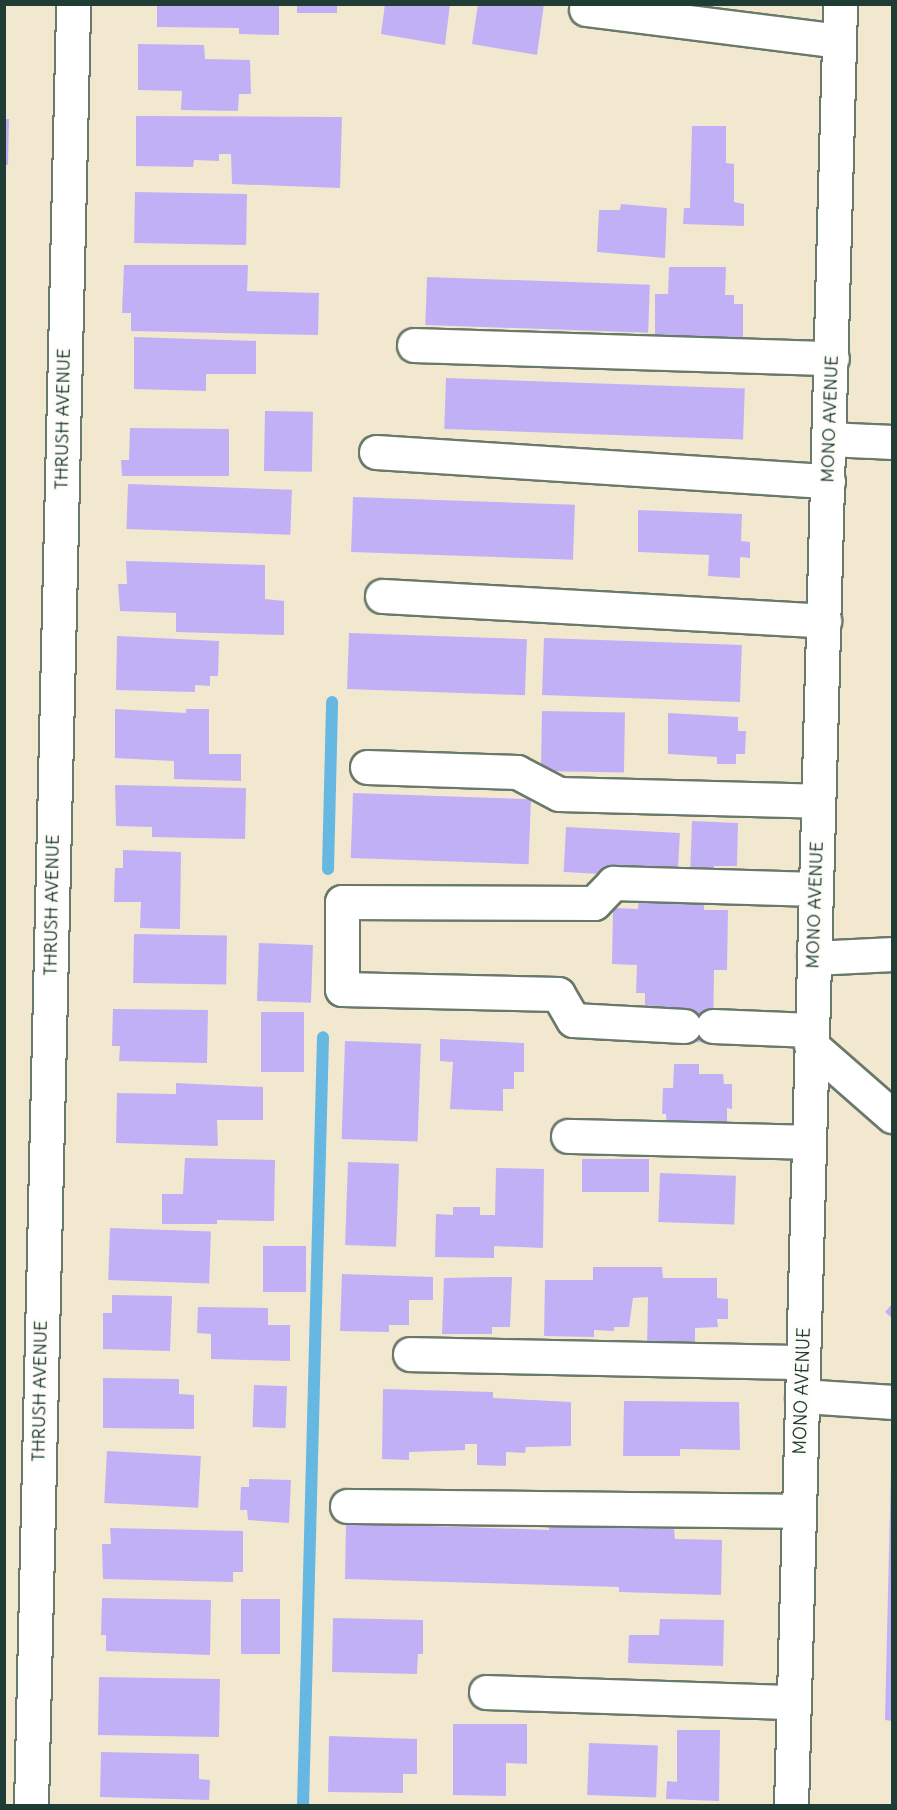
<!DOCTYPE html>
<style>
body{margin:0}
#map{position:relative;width:897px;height:1810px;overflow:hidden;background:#f2e8cf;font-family:Delius,sans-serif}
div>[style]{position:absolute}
.stream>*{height:12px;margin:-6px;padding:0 6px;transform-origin:6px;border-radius:6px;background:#66b8e2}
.building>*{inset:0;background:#c2b0f7;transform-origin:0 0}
.roads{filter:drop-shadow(2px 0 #69796a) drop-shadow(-2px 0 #69796a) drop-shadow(0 2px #69796a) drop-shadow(0 -2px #69796a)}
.minor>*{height:33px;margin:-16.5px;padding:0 16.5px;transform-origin:16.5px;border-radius:16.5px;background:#fff}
span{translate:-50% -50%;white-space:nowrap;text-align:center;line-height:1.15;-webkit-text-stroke:6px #fdfcf7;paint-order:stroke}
.street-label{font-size:18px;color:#1f3d34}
.frame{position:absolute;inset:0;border:6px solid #1f3d34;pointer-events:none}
</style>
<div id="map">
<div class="stream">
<div style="left:328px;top:869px;width:167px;rotate:-88.6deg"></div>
<div style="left:303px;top:1806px;width:769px;rotate:-88.51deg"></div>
</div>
<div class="building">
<div style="clip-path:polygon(157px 4px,279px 6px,279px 35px,239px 34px,239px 28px,157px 27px)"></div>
<div style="left:297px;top:4px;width:40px;height:9px"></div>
<div style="clip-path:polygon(385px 4px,450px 4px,445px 45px,381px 34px)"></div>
<div style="clip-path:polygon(478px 4px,544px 4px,537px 55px,472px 44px)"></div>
<div style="clip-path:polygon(138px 44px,204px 45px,205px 59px,250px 60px,251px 94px,239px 94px,238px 111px,181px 110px,182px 91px,138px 90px)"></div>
<div style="clip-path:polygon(136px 116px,342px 117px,340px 188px,232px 184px,231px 154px,219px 154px,219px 161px,194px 160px,193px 167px,136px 166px)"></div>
<div style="clip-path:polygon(4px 119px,9px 119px,8px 165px,4px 165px)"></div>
<div style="clip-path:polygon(692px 126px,726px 126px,726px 163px,734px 164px,734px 202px,744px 204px,744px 226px,683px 224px,684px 208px,690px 208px)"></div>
<div style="left:135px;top:192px;width:112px;height:51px;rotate:1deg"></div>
<div style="clip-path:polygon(621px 204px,667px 208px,665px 258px,597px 252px,599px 210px,620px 210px)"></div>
<div style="clip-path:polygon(124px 265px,248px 265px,247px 291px,319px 293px,318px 335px,131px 331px,131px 313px,122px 313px)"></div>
<div style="clip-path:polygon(669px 267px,726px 267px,725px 295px,734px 295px,734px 304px,743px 304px,743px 346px,655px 343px,655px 294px,668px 294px)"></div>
<div style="left:427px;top:277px;width:223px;height:48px;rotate:2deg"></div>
<div style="clip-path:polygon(134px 337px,256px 341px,256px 374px,206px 374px,206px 391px,134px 389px)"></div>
<div style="left:446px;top:378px;width:299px;height:51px;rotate:2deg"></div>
<div style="left:265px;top:411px;width:48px;height:60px;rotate:1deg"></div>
<div style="clip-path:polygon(130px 428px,229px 429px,229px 476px,122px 476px,121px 460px,129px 460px)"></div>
<div style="left:128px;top:484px;width:164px;height:45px;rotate:2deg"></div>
<div style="left:353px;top:497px;width:222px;height:55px;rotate:2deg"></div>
<div style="clip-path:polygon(638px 510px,742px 514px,741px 541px,750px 542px,750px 558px,740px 557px,740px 578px,708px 576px,709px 555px,638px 552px)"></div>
<div style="clip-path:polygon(126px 561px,265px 565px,265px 599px,284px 601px,284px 635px,176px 632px,176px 613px,120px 611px,118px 584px,127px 584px)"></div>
<div style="left:349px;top:633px;width:178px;height:56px;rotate:2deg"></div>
<div style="clip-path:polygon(117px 636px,219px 641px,218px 676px,210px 676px,210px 686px,195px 685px,195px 692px,116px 690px)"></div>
<div style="left:544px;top:638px;width:198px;height:57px;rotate:2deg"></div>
<div style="clip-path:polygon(115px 709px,186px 713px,186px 709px,209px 709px,209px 754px,241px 754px,241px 781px,174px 779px,174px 761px,115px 758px)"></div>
<div style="left:542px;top:711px;width:83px;height:60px;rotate:1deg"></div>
<div style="clip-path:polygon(668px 713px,738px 717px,738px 731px,746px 731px,745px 754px,736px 754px,736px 764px,717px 764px,717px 757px,668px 754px)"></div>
<div style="clip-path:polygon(115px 785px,246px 788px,245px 839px,152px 837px,152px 827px,116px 826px)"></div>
<div style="left:353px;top:793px;width:178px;height:65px;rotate:2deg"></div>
<div style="clip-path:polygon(692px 821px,738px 823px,737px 866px,714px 866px,714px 877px,690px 876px)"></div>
<div style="left:566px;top:827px;width:114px;height:45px;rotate:3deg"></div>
<div style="clip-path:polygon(123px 850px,181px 852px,180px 929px,140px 928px,141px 902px,114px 902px,115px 868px,123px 868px)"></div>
<div style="clip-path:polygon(639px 897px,704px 898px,704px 910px,728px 910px,727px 970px,714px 970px,713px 1043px,684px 1041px,645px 1013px,645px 993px,636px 993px,637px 965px,612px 964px,613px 908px,638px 909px)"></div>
<div style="left:134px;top:934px;width:93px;height:49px;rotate:1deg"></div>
<div style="left:259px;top:943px;width:54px;height:58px;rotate:2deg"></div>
<div style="clip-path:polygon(113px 1009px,208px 1010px,207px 1063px,119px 1061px,120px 1046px,112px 1046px)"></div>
<div style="left:261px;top:1012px;width:43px;height:60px"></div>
<div style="clip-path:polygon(440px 1039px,524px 1043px,524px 1072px,514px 1072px,514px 1089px,503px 1089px,503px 1111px,450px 1109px,453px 1062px,440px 1061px)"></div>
<div style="left:345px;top:1041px;width:76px;height:98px;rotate:2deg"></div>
<div style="clip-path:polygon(674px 1064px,699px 1064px,699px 1074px,723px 1074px,724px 1084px,732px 1084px,732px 1109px,727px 1108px,727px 1130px,667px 1129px,666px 1114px,662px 1114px,663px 1088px,673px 1088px)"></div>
<div style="clip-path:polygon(176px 1083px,263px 1087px,263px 1120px,217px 1120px,218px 1146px,116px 1143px,117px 1093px,176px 1094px)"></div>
<div style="clip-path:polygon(185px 1158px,275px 1160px,274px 1221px,217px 1220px,217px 1224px,162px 1224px,162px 1194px,183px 1194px)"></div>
<div style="left:582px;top:1159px;width:67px;height:33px"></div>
<div style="left:348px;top:1162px;width:51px;height:83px;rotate:2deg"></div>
<div style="clip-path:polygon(496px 1168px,544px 1169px,543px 1248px,494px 1246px,494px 1258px,435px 1257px,436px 1214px,453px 1215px,453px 1207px,480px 1207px,480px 1215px,495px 1215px)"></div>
<div style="left:660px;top:1173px;width:76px;height:49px;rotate:2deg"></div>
<div style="left:110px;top:1228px;width:101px;height:52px;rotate:2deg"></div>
<div style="left:263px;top:1246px;width:43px;height:46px"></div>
<div style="clip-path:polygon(593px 1267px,662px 1267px,663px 1278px,717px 1278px,717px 1298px,728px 1299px,728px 1319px,717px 1319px,718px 1327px,695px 1328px,695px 1350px,647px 1348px,648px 1297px,633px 1298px,629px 1327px,614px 1327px,614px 1331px,594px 1330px,594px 1337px,544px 1336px,545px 1280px,593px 1280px)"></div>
<div style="clip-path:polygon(342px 1274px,433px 1277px,433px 1300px,409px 1300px,409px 1325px,389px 1325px,389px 1332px,340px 1331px)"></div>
<div style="clip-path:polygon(492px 1277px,512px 1277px,510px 1327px,492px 1327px,492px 1334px,442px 1334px,444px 1278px)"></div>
<div style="clip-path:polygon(112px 1295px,172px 1296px,170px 1351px,103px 1349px,103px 1313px,112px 1313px)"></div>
<div style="clip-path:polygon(892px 1304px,892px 1318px,885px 1312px)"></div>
<div style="clip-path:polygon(198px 1307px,268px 1308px,268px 1325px,290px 1325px,290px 1361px,211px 1359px,211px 1334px,197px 1333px)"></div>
<div style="clip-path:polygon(103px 1378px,179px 1379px,179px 1394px,194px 1395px,194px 1429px,103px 1428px)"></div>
<div style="left:254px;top:1385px;width:33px;height:42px;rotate:2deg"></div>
<div style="clip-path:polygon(383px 1389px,493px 1392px,493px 1398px,571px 1402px,571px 1446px,526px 1447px,525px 1453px,506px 1452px,506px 1466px,477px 1465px,477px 1444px,465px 1444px,465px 1450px,409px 1452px,409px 1460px,382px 1459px)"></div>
<div style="clip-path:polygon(624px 1401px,739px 1402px,740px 1450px,680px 1449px,680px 1456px,623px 1456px)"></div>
<div style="left:107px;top:1451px;width:94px;height:52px;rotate:3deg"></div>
<div style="clip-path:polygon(891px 1467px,892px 1467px,892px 1721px,885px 1720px)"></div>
<div style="clip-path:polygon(249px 1479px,291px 1480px,289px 1523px,248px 1520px,247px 1510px,240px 1510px,241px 1487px,249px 1487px)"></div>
<div style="clip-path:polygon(346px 1523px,549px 1530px,549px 1526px,674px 1529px,675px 1539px,722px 1540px,721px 1595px,619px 1592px,619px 1587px,345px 1579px)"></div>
<div style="clip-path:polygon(110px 1528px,243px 1531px,243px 1572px,233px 1572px,233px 1582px,103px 1579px,102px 1544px,111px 1544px)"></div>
<div style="clip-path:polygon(102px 1598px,211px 1600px,210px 1655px,106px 1651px,106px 1635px,101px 1635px)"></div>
<div style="left:241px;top:1599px;width:39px;height:55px"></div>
<div style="clip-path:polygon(333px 1618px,423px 1620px,423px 1654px,418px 1654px,417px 1674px,332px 1672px)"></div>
<div style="clip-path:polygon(660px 1619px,724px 1620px,723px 1666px,628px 1663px,629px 1635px,659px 1635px)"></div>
<div style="left:99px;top:1677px;width:121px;height:58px;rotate:1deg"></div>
<div style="clip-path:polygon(453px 1724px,527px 1724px,527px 1764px,506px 1763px,506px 1796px,453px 1795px)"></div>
<div style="clip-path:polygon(677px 1730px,720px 1730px,719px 1801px,666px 1799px,667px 1781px,677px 1782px)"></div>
<div style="clip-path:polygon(329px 1736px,417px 1739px,417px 1774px,403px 1774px,403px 1793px,328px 1792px)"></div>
<div style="left:589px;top:1743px;width:69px;height:52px;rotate:2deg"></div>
<div style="clip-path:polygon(101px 1752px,199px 1754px,199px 1779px,210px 1780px,209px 1800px,100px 1797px)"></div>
</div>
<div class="roads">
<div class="minor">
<div style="left:586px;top:9px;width:254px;rotate:7.2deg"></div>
<div style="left:414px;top:345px;width:418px;rotate:1.8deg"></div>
<div style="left:830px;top:439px;width:62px;rotate:2.8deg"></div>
<div style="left:376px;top:452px;width:453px;rotate:3.7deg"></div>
<div style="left:382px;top:596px;width:443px;rotate:3.2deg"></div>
<div style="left:367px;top:767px;width:150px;rotate:1.9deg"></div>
<div style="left:517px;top:772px;width:47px;rotate:27.6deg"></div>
<div style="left:559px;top:794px;width:259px;rotate:1.5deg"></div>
<div style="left:814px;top:958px;width:78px;rotate:-2.9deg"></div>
<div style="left:684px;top:1026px;width:111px;rotate:-176.9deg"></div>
<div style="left:573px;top:1020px;width:30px;rotate:-120deg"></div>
<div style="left:558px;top:994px;width:216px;rotate:-178.7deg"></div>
<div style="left:342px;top:989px;width:87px;rotate:-90deg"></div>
<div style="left:342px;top:902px;width:252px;rotate:0.2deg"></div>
<div style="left:594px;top:903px;width:28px;rotate:-46deg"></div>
<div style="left:613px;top:883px;width:203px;rotate:1.7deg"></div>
<div style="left:713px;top:1026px;width:98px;rotate:2.3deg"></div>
<div style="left:811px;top:1045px;width:108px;rotate:41.2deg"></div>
<div style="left:568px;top:1136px;width:241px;rotate:1.4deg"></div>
<div style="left:410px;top:1354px;width:393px;rotate:1.2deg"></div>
<div style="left:802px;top:1396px;width:90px;rotate:3.8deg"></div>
<div style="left:347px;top:1506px;width:451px;rotate:0.6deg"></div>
<div style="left:486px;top:1692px;width:308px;rotate:1.9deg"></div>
<div style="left:31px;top:1806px;width:1802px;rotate:-88.66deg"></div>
<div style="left:791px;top:1806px;width:1803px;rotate:-88.44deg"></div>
</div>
</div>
<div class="street-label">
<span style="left:63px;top:419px;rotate:-89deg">THRUSH AVENUE</span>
<span style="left:830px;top:419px;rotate:-88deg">MONO AVENUE</span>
<span style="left:52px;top:905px;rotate:-89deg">THRUSH AVENUE</span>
<span style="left:815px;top:905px;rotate:-88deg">MONO AVENUE</span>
<span style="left:40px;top:1391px;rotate:-89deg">THRUSH AVENUE</span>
<span style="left:802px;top:1391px;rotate:-88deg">MONO AVENUE</span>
</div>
<div class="frame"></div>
</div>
